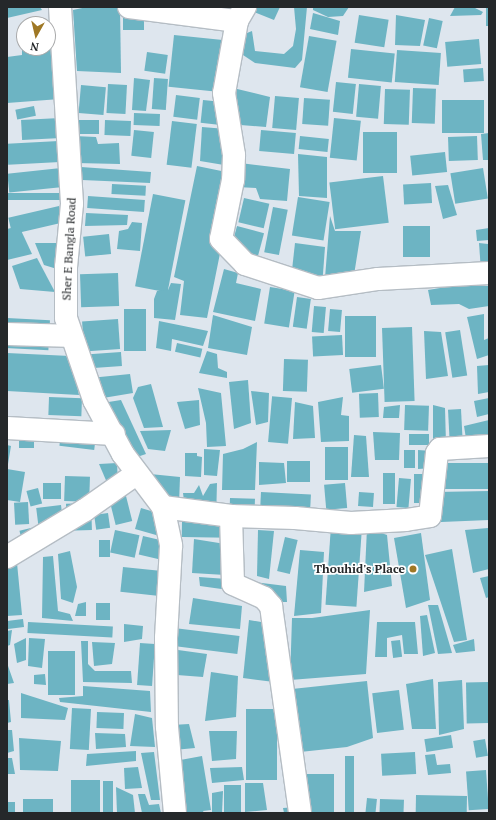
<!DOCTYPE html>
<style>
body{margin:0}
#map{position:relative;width:496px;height:820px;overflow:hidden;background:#dee6ee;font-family:"PT Serif",serif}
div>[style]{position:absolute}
.building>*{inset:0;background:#6db4c3;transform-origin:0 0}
.roads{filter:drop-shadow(1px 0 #b5bdc4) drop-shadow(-1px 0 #b5bdc4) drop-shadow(0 1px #b5bdc4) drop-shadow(0 -1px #b5bdc4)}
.minor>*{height:22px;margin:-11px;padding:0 11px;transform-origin:11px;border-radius:11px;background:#fff}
.dots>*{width:11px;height:11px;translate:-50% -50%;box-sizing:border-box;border:2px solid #fff;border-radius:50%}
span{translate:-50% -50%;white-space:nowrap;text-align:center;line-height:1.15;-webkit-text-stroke:3.5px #fff;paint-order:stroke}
.street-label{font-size:12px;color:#25282a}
.poi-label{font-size:12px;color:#25282a;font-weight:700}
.right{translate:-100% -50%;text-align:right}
.frame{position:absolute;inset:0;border:8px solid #25282a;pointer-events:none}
.north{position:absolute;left:16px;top:16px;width:40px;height:40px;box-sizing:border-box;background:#fff;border:1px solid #a8a9aa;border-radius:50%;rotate:188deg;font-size:11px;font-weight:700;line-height:16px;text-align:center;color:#25282a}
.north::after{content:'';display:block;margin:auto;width:14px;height:18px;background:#9f7825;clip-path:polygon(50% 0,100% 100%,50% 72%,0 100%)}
</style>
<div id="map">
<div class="building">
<div style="clip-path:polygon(7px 7px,40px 7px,42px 10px,7px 18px)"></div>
<div style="clip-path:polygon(87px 7px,120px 7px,121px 73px,77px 71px,73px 10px)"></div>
<div style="left:123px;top:7px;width:21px;height:23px"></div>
<div style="clip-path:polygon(250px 7px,280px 7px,274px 20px,249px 10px)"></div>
<div style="clip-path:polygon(294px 7px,307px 7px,302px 60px,295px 68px,255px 63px,243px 55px,242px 35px,252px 31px,255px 51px,284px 54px,293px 46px,296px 29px)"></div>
<div style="clip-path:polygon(313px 7px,349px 7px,343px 16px,328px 17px,313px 10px)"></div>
<div style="clip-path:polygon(455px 7px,473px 7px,483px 12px,481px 15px,450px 16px)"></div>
<div style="left:486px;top:7px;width:3px;height:19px"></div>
<div style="clip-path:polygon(313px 13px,340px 21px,338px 35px,310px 29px)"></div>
<div style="left:359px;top:15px;width:30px;height:28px;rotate:9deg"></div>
<div style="clip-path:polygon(396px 15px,425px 20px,420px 46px,395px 45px)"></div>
<div style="left:429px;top:18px;width:14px;height:28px;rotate:12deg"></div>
<div style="left:174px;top:35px;width:49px;height:52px;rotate:6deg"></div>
<div style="left:309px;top:36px;width:28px;height:52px;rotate:10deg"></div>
<div style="clip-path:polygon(56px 38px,60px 99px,7px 103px,7px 57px,22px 55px,22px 42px,24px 48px,48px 48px,48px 39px)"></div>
<div style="left:479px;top:39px;width:25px;height:34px;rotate:85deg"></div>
<div style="left:351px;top:49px;width:44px;height:29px;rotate:6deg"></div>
<div style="left:397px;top:50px;width:44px;height:32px;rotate:4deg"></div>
<div style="left:147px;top:52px;width:21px;height:19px;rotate:8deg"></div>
<div style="left:483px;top:68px;width:13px;height:20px;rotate:86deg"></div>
<div style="clip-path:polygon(134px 78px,150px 80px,146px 111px,132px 110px)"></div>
<div style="left:154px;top:78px;width:14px;height:31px;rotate:4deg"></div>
<div style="left:336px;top:82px;width:20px;height:30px;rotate:6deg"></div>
<div style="left:108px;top:84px;width:19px;height:29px;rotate:3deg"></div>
<div style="left:359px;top:84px;width:22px;height:33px;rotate:5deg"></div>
<div style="left:81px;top:85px;width:25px;height:28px;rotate:5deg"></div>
<div style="clip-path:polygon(233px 88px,270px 97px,266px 127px,228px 124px)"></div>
<div style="left:413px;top:88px;width:23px;height:35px;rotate:2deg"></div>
<div style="left:385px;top:89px;width:25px;height:35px;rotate:2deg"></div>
<div style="left:176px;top:95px;width:24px;height:22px;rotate:7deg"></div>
<div style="left:275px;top:96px;width:24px;height:32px;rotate:5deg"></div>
<div style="left:304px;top:98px;width:26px;height:26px;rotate:4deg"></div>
<div style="left:203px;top:100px;width:20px;height:23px;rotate:6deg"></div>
<div style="left:442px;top:100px;width:42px;height:33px"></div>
<div style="left:34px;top:106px;width:10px;height:19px;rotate:79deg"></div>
<div style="left:134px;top:113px;width:26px;height:12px;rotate:2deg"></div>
<div style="left:60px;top:118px;width:20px;height:39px;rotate:87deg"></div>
<div style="left:334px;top:118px;width:27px;height:40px;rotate:6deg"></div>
<div style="left:78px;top:120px;width:21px;height:14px"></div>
<div style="left:105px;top:120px;width:26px;height:15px;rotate:2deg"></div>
<div style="left:172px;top:121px;width:25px;height:44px;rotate:7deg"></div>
<div style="clip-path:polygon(202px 127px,226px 129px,230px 166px,200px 161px)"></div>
<div style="left:134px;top:130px;width:20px;height:26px;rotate:6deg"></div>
<div style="left:261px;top:130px;width:35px;height:21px;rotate:5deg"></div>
<div style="left:363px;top:132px;width:34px;height:41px"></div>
<div style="clip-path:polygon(489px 133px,489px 160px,483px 160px,481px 134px)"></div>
<div style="clip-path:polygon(74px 136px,96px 137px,98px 144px,119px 143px,120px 164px,76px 163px)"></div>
<div style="left:300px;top:136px;width:29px;height:13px;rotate:6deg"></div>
<div style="left:477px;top:136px;width:24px;height:29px;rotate:88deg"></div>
<div style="left:59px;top:141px;width:21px;height:52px;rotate:87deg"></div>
<div style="left:445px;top:152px;width:20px;height:35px;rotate:84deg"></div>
<div style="clip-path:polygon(298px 154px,327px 157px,327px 198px,299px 196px)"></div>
<div style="clip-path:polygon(240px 163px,290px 169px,287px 201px,260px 199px,256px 188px,237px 187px)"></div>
<div style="clip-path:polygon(197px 166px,236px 174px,207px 318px,180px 315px,184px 281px,174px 277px)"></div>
<div style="clip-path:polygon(81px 167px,151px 172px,150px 183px,82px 180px)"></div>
<div style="left:61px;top:168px;width:19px;height:54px;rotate:84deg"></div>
<div style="left:483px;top:168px;width:31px;height:33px;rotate:81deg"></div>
<div style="left:383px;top:176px;width:47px;height:54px;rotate:83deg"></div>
<div style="left:431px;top:183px;width:20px;height:28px;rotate:87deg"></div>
<div style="left:112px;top:184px;width:34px;height:10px;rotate:3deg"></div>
<div style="clip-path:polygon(448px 185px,457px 215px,443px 219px,435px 186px)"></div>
<div style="left:61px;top:193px;width:7px;height:54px;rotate:90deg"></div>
<div style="left:153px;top:194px;width:33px;height:94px;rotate:11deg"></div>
<div style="left:88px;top:196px;width:57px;height:12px;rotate:4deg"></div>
<div style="left:298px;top:197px;width:32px;height:39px;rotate:9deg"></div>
<div style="left:244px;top:198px;width:26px;height:25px;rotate:13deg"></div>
<div style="left:59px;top:206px;width:17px;height:52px;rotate:77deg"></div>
<div style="left:273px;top:207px;width:15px;height:46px;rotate:11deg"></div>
<div style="clip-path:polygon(86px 213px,128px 215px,127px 225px,85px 226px)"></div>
<div style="clip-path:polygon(330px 216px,335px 231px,361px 231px,351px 294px,324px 290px)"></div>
<div style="clip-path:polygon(132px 222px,142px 223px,140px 251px,117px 249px,119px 231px,128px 229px)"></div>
<div style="clip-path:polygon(19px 226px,32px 254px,7px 260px,7px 229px)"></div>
<div style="left:237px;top:226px;width:28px;height:31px;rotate:15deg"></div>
<div style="left:403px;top:226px;width:27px;height:31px"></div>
<div style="clip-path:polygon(489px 228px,489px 240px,477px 241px,476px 230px)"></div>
<div style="left:109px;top:234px;width:20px;height:26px;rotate:84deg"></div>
<div style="clip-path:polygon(35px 243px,59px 243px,57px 269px,44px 265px)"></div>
<div style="clip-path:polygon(295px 243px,325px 247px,322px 287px,291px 279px)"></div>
<div style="clip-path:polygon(479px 243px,488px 244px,489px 271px,481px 271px)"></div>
<div style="clip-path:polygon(37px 258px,55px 292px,20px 289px,12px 266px)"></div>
<div style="clip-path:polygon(224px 269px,238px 273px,236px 283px,261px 289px,255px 321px,213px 312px)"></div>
<div style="left:118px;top:273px;width:33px;height:38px;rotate:88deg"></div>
<div style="clip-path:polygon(171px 283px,181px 284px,175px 320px,154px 318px,154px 299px,157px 291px,168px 290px)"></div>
<div style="clip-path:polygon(458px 285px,489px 286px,489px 306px,469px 309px,459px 304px,431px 305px,428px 290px)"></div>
<div style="left:270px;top:287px;width:25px;height:37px;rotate:9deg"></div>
<div style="left:297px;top:297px;width:14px;height:30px;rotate:8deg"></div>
<div style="left:314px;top:306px;width:12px;height:26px;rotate:5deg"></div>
<div style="left:146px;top:309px;width:42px;height:22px;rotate:90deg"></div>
<div style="left:330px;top:309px;width:12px;height:22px;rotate:5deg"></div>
<div style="clip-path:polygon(484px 314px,484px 340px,489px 338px,489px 355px,477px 359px,467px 317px)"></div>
<div style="clip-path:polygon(213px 315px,252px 327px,247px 355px,208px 348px)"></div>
<div style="left:345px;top:316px;width:31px;height:41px"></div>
<div style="left:7px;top:318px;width:43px;height:30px;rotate:3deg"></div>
<div style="left:118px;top:319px;width:30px;height:36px;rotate:86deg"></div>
<div style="clip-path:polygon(159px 321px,208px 331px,203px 346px,172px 339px,171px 351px,156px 348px)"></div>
<div style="left:412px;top:327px;width:74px;height:30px;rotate:88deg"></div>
<div style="left:460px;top:330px;width:46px;height:15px;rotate:81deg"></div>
<div style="clip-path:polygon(424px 331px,441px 332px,448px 376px,426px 379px)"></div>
<div style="left:342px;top:335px;width:20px;height:30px;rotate:87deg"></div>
<div style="left:177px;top:343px;width:26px;height:9px;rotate:13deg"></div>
<div style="clip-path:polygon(207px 351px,217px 354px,218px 368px,227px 372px,227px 378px,199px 373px)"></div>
<div style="left:121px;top:352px;width:14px;height:32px;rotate:86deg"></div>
<div style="clip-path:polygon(7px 353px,70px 356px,79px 395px,7px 391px)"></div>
<div style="left:284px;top:359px;width:24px;height:32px;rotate:2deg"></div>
<div style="left:381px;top:365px;width:24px;height:32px;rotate:83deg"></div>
<div style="clip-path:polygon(489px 365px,489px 392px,478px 394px,477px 366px)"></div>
<div style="clip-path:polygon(130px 374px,133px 393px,91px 400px,90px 378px)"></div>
<div style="clip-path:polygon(248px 380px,251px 423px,234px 429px,229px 382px)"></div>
<div style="clip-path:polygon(151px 384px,163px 427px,144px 428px,133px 398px,138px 387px)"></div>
<div style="clip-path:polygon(198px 388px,221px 393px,226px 446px,207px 447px,206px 423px)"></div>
<div style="clip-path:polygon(251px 391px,269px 393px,268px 422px,256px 425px)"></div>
<div style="left:378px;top:393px;width:24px;height:19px;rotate:88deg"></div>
<div style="left:49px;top:397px;width:33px;height:18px;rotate:2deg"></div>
<div style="clip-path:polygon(343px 397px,341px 415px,349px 416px,349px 441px,321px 442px,318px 402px)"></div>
<div style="left:292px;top:398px;width:46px;height:20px;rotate:95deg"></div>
<div style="clip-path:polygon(489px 398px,489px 414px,477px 417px,474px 401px)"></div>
<div style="clip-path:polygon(121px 400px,146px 454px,122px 462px,96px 404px)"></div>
<div style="clip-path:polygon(199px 400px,200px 425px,185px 429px,177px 402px)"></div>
<div style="clip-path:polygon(295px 402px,313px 406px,315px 438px,293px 439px)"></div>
<div style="clip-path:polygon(400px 405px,399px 418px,383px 418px,384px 407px)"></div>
<div style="left:405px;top:405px;width:24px;height:25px;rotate:2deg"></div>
<div style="clip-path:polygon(433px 405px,445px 408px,446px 444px,433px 448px)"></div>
<div style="left:461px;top:409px;width:33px;height:13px;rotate:87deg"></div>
<div style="clip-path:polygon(489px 420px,489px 443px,467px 445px,464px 426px)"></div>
<div style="left:62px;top:425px;width:35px;height:21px;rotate:7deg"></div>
<div style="clip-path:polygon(171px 430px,165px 451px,148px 449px,140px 431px)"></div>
<div style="clip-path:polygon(373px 432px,400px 433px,399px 460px,375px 460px)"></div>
<div style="left:409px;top:434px;width:20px;height:11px"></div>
<div style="clip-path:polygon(354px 435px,366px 436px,369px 477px,351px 477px)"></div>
<div style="left:19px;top:436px;width:15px;height:12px"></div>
<div style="clip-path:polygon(257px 442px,255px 490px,222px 490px,223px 454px,243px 449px)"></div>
<div style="clip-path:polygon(7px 445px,11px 446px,8px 464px,7px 464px)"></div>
<div style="left:325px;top:447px;width:23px;height:33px"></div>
<div style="clip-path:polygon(204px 449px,220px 450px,217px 476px,204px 475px)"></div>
<div style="left:404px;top:450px;width:11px;height:18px"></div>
<div style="clip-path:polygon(418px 450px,432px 451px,433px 468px,418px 469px)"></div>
<div style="clip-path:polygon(185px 453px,197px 453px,197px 456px,202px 457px,201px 477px,185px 476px)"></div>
<div style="left:310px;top:461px;width:21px;height:23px;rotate:90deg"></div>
<div style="clip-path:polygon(259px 462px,284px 463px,286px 483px,259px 485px)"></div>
<div style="clip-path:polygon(117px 463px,118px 484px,108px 485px,99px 464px)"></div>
<div style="left:442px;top:463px;width:47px;height:26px"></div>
<div style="clip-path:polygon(7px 469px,25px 472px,20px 502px,7px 500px)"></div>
<div style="clip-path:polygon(130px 472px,180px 477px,179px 504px)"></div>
<div style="left:383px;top:473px;width:12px;height:31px"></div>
<div style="left:414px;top:474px;width:15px;height:29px"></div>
<div style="left:65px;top:476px;width:25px;height:25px;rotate:2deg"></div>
<div style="left:399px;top:478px;width:12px;height:29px;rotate:5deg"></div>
<div style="left:43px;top:483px;width:18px;height:16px"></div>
<div style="clip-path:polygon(217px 483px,216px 521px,186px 516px,183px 493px,194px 493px,199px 485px,203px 496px,210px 484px)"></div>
<div style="left:345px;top:483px;width:25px;height:21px;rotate:85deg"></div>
<div style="left:38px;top:488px;width:16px;height:12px;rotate:75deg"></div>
<div style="left:124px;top:488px;width:34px;height:17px;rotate:76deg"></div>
<div style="clip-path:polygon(489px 491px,489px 520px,441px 522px,434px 510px,436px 492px)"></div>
<div style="left:261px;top:492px;width:50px;height:32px;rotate:3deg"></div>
<div style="left:359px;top:492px;width:15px;height:14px;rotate:4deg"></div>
<div style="left:230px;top:498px;width:25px;height:22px;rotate:2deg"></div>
<div style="left:28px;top:502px;width:22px;height:14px;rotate:87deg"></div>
<div style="left:91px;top:503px;width:27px;height:25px;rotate:88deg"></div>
<div style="left:61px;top:505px;width:25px;height:25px;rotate:83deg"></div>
<div style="clip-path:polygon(141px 508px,161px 514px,163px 537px,135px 529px)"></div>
<div style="left:108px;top:513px;width:15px;height:14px;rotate:82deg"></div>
<div style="left:182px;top:522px;width:47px;height:15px;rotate:1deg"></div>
<div style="left:35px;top:527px;width:12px;height:16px;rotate:76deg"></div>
<div style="left:362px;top:527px;width:80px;height:31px;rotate:94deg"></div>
<div style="clip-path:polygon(367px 528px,387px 535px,392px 586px,364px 592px)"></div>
<div style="clip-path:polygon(488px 528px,489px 569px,473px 573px,465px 530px)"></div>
<div style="left:115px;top:530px;width:25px;height:23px;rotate:12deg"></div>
<div style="clip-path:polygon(258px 530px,274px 531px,269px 579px,257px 576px)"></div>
<div style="clip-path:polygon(421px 533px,430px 600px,406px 608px,394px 538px)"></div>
<div style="left:143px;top:536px;width:22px;height:19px;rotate:13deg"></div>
<div style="left:285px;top:537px;width:13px;height:35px;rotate:13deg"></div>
<div style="clip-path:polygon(194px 539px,244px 547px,242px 576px,192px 573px)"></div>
<div style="left:99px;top:540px;width:11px;height:17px"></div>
<div style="clip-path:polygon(452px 549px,467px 640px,454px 642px,425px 555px)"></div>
<div style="clip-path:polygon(300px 550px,324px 552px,321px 613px,294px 616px)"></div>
<div style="clip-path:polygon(70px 551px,77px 587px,73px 603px,61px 599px,58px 554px)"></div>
<div style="clip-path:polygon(53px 556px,58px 611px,70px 614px,73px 621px,42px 618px,43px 557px)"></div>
<div style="clip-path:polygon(17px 563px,22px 615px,7px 616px,7px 564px)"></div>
<div style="left:123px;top:567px;width:44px;height:25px;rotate:6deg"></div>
<div style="clip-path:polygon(489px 576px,489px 597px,486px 598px,480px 578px)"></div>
<div style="clip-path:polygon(199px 577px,241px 580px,243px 592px,200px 586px)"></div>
<div style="clip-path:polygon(253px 582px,286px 586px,287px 602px,251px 602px)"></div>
<div style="clip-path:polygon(193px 598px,242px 606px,240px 629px,189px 624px)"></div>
<div style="clip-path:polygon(86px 602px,86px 616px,75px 616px,78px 604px)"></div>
<div style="left:96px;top:603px;width:14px;height:17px"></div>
<div style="clip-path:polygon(428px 605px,438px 605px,452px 653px,438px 654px)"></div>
<div style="clip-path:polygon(370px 610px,366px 674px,290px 680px,292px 618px,312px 618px)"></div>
<div style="clip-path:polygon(427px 615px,435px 653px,423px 656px,420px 616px)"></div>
<div style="left:23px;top:619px;width:8px;height:16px;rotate:83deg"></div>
<div style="clip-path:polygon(249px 620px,284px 626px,282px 683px,243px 678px)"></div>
<div style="left:28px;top:622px;width:85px;height:11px;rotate:3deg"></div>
<div style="clip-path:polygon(377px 622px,415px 622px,418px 654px,404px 654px,402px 635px,387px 638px,387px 657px,375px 657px)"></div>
<div style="clip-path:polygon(124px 624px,143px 626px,142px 639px,124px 642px)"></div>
<div style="left:174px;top:628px;width:66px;height:18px;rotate:7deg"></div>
<div style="clip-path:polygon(12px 630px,10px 645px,7px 646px,7px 631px)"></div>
<div style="clip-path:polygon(26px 638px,26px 660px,17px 663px,14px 644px)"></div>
<div style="clip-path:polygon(29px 638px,45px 639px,42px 668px,28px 666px)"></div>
<div style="clip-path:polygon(474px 639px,475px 651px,456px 653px,453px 645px)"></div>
<div style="left:400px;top:640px;width:17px;height:9px;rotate:83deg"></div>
<div style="clip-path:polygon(81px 641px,88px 641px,88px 664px,95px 671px,131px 671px,132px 683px,83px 682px)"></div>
<div style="clip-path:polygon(92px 642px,115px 643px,112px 664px,94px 666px)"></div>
<div style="left:140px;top:643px;width:15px;height:42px;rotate:4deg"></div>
<div style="clip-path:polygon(178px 650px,207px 654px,203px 677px,177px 675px)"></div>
<div style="left:48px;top:651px;width:27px;height:44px"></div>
<div style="clip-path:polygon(7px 663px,14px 683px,7px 684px)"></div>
<div style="clip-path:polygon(211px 672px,238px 676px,236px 717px,205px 721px)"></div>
<div style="clip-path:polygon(45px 674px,46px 685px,34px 684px,34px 675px)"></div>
<div style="clip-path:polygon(433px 679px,436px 729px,412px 729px,406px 684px)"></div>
<div style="clip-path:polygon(462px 680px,464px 729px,439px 735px,438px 682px)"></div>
<div style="clip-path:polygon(367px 681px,373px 738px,347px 747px,300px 752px,292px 689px)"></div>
<div style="left:488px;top:682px;width:41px;height:22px;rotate:89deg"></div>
<div style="clip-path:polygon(83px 686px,150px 691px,151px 712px,60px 702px,59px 698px,83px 696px)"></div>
<div style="left:399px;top:690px;width:40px;height:27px;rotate:83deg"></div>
<div style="clip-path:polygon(21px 693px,68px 708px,65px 720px,21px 718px)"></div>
<div style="clip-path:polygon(7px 700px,9px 700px,11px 722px,7px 723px)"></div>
<div style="left:72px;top:708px;width:19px;height:41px;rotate:3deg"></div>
<div style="left:246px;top:709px;width:31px;height:71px"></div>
<div style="left:97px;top:712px;width:27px;height:16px;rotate:2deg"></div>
<div style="clip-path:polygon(135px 714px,152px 718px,155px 747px,130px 746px)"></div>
<div style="clip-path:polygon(189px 724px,195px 748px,174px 750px,172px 725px)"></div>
<div style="clip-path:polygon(7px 730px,12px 730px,14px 751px,7px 753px)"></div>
<div style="clip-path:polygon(209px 731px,237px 731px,236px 759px,212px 761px)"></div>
<div style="clip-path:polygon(95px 733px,125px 734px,126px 747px,96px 749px)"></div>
<div style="left:451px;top:735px;width:13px;height:27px;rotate:81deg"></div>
<div style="clip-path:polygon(19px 738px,61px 741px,58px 771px,20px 770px)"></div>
<div style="left:485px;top:739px;width:17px;height:12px;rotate:80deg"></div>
<div style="clip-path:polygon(136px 751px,136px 761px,86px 766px,87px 754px)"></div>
<div style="clip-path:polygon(154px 752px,160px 800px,151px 800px,141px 753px)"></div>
<div style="left:415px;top:752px;width:22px;height:34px;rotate:87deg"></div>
<div style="clip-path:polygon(435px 754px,437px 765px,450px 764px,451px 773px,428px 775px,425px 755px)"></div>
<div style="clip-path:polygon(202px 756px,211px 810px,203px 811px,204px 813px,181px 813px,175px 761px)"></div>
<div style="left:345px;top:756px;width:9px;height:57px"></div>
<div style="clip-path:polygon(7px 758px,12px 758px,15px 774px,7px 774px)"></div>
<div style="clip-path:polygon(138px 767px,142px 788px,125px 789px,124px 768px)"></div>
<div style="clip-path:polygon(242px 767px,244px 780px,212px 783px,210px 768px)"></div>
<div style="left:486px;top:770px;width:39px;height:20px;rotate:86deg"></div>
<div style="left:334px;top:774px;width:39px;height:29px;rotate:90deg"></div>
<div style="left:100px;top:780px;width:33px;height:29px;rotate:90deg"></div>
<div style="left:103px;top:781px;width:10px;height:32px"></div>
<div style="clip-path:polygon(245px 783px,263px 783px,267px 810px,245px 812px)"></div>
<div style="left:224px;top:785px;width:17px;height:28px"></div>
<div style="clip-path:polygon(116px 787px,133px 795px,135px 813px,117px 813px)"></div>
<div style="clip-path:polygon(223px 791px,222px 813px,212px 813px,212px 793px)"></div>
<div style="clip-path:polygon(138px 794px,145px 794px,149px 805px,159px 804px,161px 813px,142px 813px)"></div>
<div style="left:416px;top:795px;width:51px;height:18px;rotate:1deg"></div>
<div style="left:367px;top:798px;width:10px;height:15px;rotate:6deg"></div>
<div style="left:23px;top:799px;width:30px;height:14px"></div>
<div style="left:380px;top:799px;width:24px;height:14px;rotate:2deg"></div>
<div style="left:7px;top:802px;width:8px;height:11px"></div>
<div style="clip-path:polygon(297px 807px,298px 813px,284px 813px,283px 808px)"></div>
</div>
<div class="roads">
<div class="minor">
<div style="left:60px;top:7px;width:197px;rotate:86.5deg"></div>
<div style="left:72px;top:204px;width:63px;rotate:95.4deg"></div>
<div style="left:66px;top:267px;width:51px;rotate:90deg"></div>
<div style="left:66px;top:318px;width:87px;rotate:71.1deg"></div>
<div style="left:94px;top:400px;width:61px;rotate:61.8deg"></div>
<div style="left:123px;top:454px;width:66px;rotate:53deg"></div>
<div style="left:163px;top:507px;width:40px;rotate:78deg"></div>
<div style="left:171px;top:546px;width:92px;rotate:93.1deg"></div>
<div style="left:166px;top:638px;width:89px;rotate:89.4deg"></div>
<div style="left:167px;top:727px;width:86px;rotate:84.7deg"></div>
<div style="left:129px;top:7px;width:109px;rotate:7.4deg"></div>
<div style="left:245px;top:7px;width:16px;rotate:120deg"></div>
<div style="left:237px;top:21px;width:73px;rotate:100.2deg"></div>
<div style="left:224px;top:93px;width:63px;rotate:80.8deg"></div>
<div style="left:234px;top:155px;width:25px;rotate:92deg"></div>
<div style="left:233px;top:180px;width:60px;rotate:101.5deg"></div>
<div style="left:221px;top:239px;width:35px;rotate:46deg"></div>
<div style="left:245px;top:264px;width:77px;rotate:18.2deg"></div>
<div style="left:318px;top:288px;width:61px;rotate:-8.5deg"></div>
<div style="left:378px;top:279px;width:111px;rotate:-3.1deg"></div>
<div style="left:7px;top:334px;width:64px;rotate:1.8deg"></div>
<div style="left:7px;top:428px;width:107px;rotate:3.2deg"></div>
<div style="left:163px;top:507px;width:69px;rotate:7.5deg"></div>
<div style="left:231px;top:516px;width:64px;rotate:1.8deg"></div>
<div style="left:295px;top:518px;width:56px;rotate:5.1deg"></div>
<div style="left:351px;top:523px;width:55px;rotate:-3.1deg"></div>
<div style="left:406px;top:520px;width:24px;rotate:-9deg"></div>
<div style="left:430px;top:516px;width:63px;rotate:-83.7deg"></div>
<div style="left:437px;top:453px;width:5px;rotate:-53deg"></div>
<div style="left:440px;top:449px;width:49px;rotate:-3.5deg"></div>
<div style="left:231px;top:516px;width:68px;rotate:88.3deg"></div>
<div style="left:233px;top:584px;width:34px;rotate:24deg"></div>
<div style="left:264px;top:598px;width:11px;rotate:49deg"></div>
<div style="left:271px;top:606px;width:209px;rotate:82deg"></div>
<div style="left:7px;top:557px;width:91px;rotate:-31.1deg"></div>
<div style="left:85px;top:510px;width:62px;rotate:-35.2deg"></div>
</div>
</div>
<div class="dots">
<div style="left:413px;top:569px;background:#9f7825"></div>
</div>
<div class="street-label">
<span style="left:69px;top:249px;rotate:-87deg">Sher E Bangla Road</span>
</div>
<div class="poi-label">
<span class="right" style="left:405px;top:569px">Thouhid's Place</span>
</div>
<div class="frame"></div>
<div class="north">N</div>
</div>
